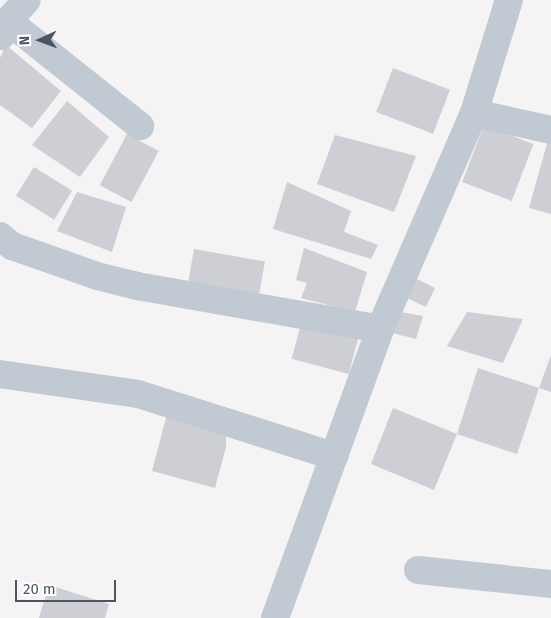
<!DOCTYPE html>
<style>
body{margin:0}
#map{position:relative;width:551px;height:618px;overflow:hidden;background:#f5f3f3;font-family:"Fira Sans",sans-serif}
div>[style]{position:absolute}
.building>*{inset:0;background:#cdcfd5;transform-origin:0 0}
.minor>*{height:28px;margin:-14px;padding:0 14px;transform-origin:14px;border-radius:14px;background:#c1cad2}
span{translate:-50% -50%;white-space:nowrap;text-align:center;line-height:1.15;-webkit-text-stroke:4px #fff;paint-order:stroke}
.north{position:absolute;left:15px;top:15px;width:50px;height:50px;-webkit-text-stroke:4px #fff;paint-order:stroke;rotate:268deg;font-size:14px;font-weight:700;line-height:20px;text-align:center;color:#4a5661}
.north::after{content:'';display:block;margin:auto;width:18px;height:22px;background:#4a5661;clip-path:polygon(50% 0,100% 100%,50% 72%,0 100%)}
.scale{position:absolute;left:15px;top:580px;width:101px;height:22px;box-sizing:border-box;border:2px solid #4a5661;border-top:0;padding-left:6px;font-size:15px;line-height:18px;white-space:nowrap;color:#4a5661;-webkit-text-stroke:4px #fff;paint-order:stroke}
</style>
<div id="map">
<div class="building">
<div style="clip-path:polygon(6px 45px,61px 91px,32px 128px,0 105px,0 58px)"></div>
<div style="left:393px;top:68px;width:61px;height:47px;rotate:21deg"></div>
<div style="clip-path:polygon(67px 101px,109px 137px,80px 177px,32px 145px)"></div>
<div style="left:484px;top:125px;width:53px;height:61px;rotate:21deg"></div>
<div style="left:127px;top:134px;width:36px;height:58px;rotate:28deg"></div>
<div style="clip-path:polygon(335px 135px,416px 156px,394px 212px,317px 184px)"></div>
<div style="clip-path:polygon(548px 140px,551px 141px,551px 214px,529px 208px)"></div>
<div style="left:34px;top:167px;width:45px;height:34px;rotate:32deg"></div>
<div style="clip-path:polygon(287px 182px,351px 211px,344px 232px,378px 245px,371px 259px,273px 229px)"></div>
<div style="clip-path:polygon(77px 192px,126px 207px,112px 252px,57px 231px)"></div>
<div style="clip-path:polygon(304px 248px,367px 272px,355px 312px,301px 298px,307px 283px,296px 280px)"></div>
<div style="left:194px;top:249px;width:72px;height:39px;rotate:10deg"></div>
<div style="clip-path:polygon(413px 277px,435px 288px,426px 307px,409px 299px)"></div>
<div style="clip-path:polygon(401px 312px,423px 316px,416px 339px,392px 333px)"></div>
<div style="clip-path:polygon(467px 312px,523px 319px,503px 363px,447px 346px)"></div>
<div style="left:302px;top:320px;width:59px;height:40px;rotate:15deg"></div>
<div style="clip-path:polygon(551px 355px,551px 392px,539px 388px)"></div>
<div style="clip-path:polygon(478px 368px,539px 388px,517px 454px,457px 434px,434px 490px,371px 464px,393px 408px,457px 434px)"></div>
<div style="clip-path:polygon(167px 414px,226px 431px,226px 447px,215px 488px,152px 471px)"></div>
<div style="clip-path:polygon(49px 585px,109px 604px,105px 618px,39px 618px)"></div>
</div>
<div class="minor">
<div style="left:8px;top:21px;width:169px;rotate:38.5deg"></div>
<div style="left:1px;top:36px;width:17px;rotate:-65deg"></div>
<div style="left:8px;top:21px;width:28px;rotate:-48deg"></div>
<div style="left:474px;top:113px;width:79px;rotate:12.4deg"></div>
<div style="left:0;top:236px;width:16px;rotate:40deg"></div>
<div style="left:12px;top:246px;width:90px;rotate:19.4deg"></div>
<div style="left:97px;top:276px;width:41px;rotate:14deg"></div>
<div style="left:137px;top:286px;width:247px;rotate:10deg"></div>
<div style="left:0;top:374px;width:139px;rotate:8.2deg"></div>
<div style="left:138px;top:394px;width:206px;rotate:17.6deg"></div>
<div style="left:418px;top:570px;width:134px;rotate:6deg"></div>
<div style="left:275px;top:618px;width:307px;rotate:-70deg"></div>
<div style="left:380px;top:329px;width:236px;rotate:-66.5deg"></div>
<div style="left:474px;top:113px;width:118px;rotate:-72.8deg"></div>
</div>
<div class="north">N</div>
<div class="scale">20 m</div>
</div>
